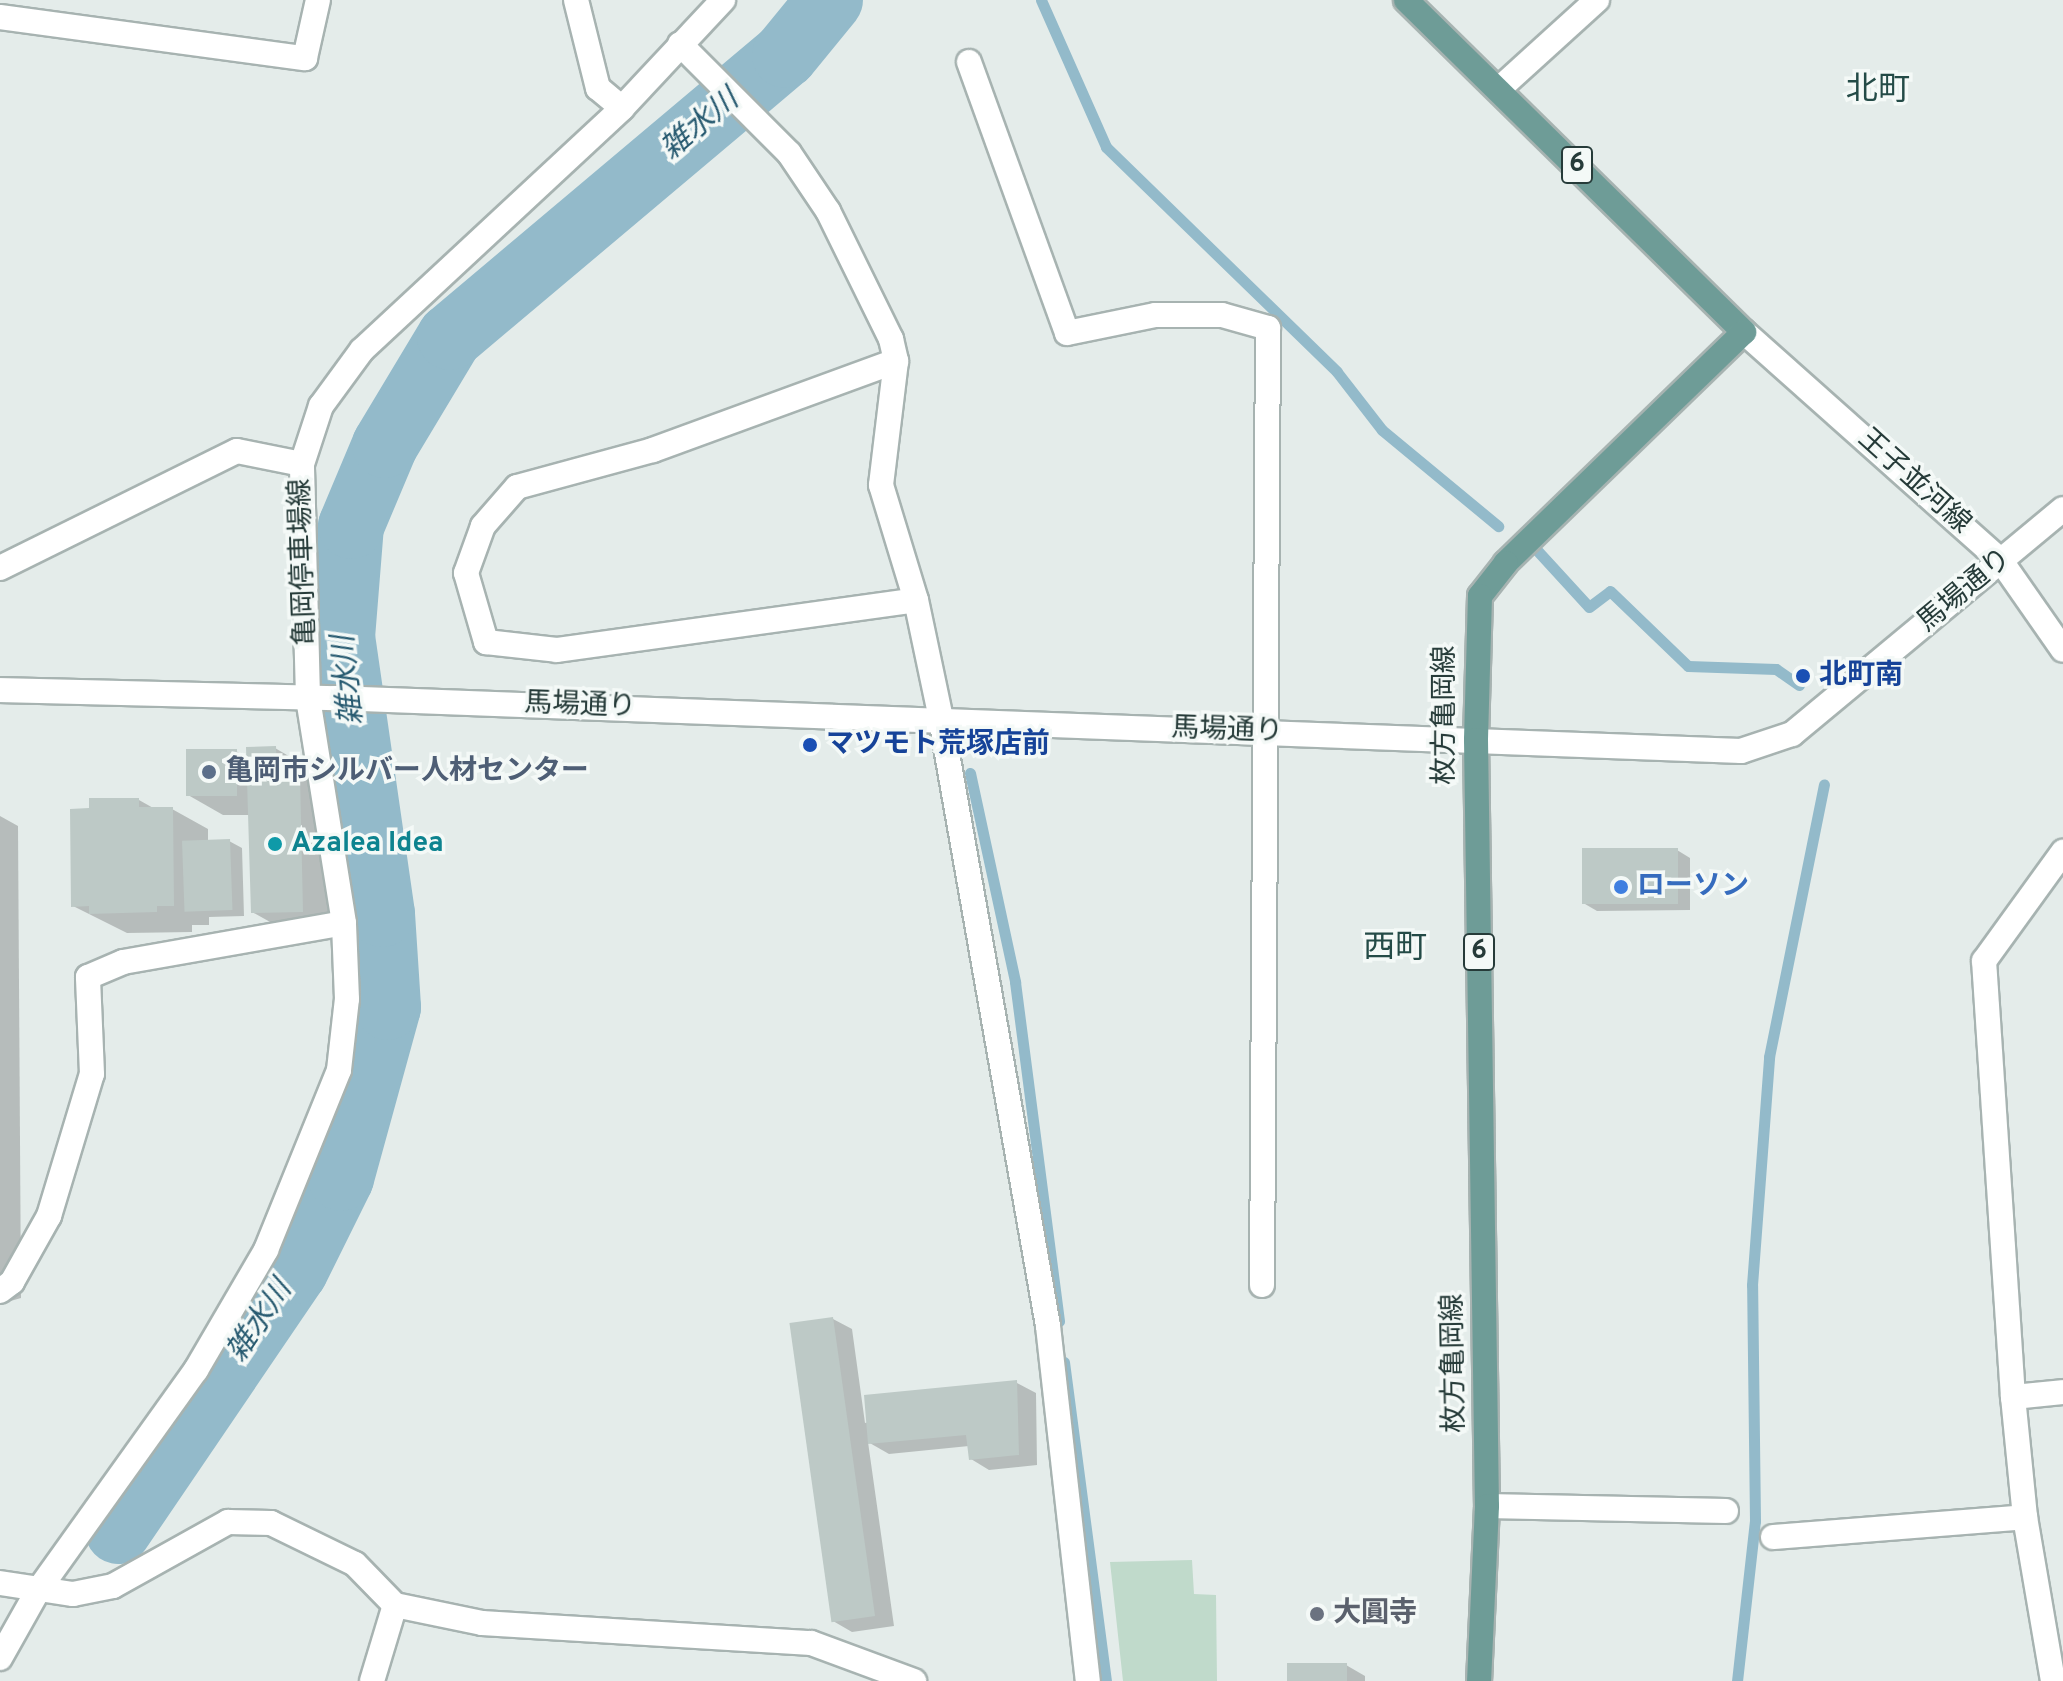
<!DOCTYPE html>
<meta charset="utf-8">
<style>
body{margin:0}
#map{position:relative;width:2063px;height:1681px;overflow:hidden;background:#e4ecea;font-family:Overpass,"Noto Sans JP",sans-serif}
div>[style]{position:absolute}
.green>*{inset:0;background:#c0dacb}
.shadow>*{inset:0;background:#0003}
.stream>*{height:11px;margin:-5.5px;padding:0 5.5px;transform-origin:5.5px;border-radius:5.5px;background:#93baca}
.river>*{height:66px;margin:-33px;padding:0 33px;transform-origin:33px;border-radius:33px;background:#93baca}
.building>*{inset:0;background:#bdc9c6;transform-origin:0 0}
.roads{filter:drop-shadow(2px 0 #a7b3b1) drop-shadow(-2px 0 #a7b3b1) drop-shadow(0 2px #a7b3b1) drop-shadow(0 -2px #a7b3b1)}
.street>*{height:24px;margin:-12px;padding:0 12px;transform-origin:12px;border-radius:12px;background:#fff}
.secondary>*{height:24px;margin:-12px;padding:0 12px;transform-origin:12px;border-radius:12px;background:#fff}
.primary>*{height:24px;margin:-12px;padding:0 12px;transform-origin:12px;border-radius:12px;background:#6e9c97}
.dots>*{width:22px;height:22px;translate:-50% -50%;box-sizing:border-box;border:4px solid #f4f9f7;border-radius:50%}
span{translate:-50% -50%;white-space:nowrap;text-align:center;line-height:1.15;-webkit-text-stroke:7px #f4f9f7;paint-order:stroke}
.shield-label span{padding:2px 6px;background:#f4f9f7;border:2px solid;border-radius:6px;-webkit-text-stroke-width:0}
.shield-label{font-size:26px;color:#263b39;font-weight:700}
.street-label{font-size:28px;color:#263b39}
.transit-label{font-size:28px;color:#164399;font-weight:700}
.left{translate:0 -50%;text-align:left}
.service-label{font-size:28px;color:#4e5e75;font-weight:700}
.culture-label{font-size:28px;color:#0d838f;font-weight:700}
.shop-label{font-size:28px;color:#366cbe;font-weight:700}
.worship-label{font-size:28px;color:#5b616d;font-weight:700}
.water-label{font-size:30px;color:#275a70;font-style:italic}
.quarter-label{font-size:32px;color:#244b47}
</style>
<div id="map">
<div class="green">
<div style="clip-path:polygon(1192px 1560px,1194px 1594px,1216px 1595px,1217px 1681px,1123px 1681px,1110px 1562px)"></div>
</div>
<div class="shadow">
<div style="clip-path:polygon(275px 748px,311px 769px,338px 931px,288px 932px,252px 912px,250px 815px,223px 815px,188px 795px,236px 751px,248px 758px)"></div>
<div style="clip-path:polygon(139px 800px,155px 809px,172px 809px,208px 829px,208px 842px,229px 841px,242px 848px,244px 916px,209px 917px,209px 925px,192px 925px,192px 932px,127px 933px,73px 906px,91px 810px)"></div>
<div style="clip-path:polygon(0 816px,18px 826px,21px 1298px,0 1304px)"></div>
<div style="clip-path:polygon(1677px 850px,1690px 858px,1690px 910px,1597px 911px,1585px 904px)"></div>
<div style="clip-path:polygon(833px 1319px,852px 1329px,865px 1423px,1017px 1383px,1036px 1393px,1037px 1465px,989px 1470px,971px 1459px,969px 1446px,889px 1454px,868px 1442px,894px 1626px,852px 1632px,833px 1621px)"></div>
<div style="clip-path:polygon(1346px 1665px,1365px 1676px,1365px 1681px,1289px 1681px)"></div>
</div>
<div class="stream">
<div style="left:1041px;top:0;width:161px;rotate:66.1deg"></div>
<div style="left:1106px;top:147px;width:322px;rotate:44.2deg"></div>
<div style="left:1337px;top:372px;width:73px;rotate:52.2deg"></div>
<div style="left:1382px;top:430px;width:151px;rotate:39.6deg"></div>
<div style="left:1534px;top:547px;width:81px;rotate:47.5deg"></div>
<div style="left:1589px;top:607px;width:26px;rotate:-37deg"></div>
<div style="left:1610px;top:591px;width:108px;rotate:43.9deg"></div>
<div style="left:1688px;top:666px;width:88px;rotate:2deg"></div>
<div style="left:1776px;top:669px;width:28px;rotate:35deg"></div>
<div style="left:970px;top:773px;width:214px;rotate:77.8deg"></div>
<div style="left:1015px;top:982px;width:342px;rotate:82.6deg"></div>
<div style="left:1064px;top:1362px;width:322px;rotate:82.5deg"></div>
<div style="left:1737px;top:1681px;width:161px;rotate:-83.6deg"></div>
<div style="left:1755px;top:1521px;width:236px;rotate:-90.7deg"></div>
<div style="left:1752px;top:1285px;width:229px;rotate:-85.7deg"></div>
<div style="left:1769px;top:1057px;width:278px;rotate:-78.6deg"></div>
</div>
<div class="river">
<div style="left:118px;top:1531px;width:315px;rotate:-55.8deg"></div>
<div style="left:295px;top:1271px;width:104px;rotate:-63.7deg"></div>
<div style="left:341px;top:1178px;width:177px;rotate:-74.6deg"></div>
<div style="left:388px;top:1007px;width:93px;rotate:-93.7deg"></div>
<div style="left:382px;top:914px;width:280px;rotate:-98.2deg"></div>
<div style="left:342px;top:637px;width:111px;rotate:-85.4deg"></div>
<div style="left:351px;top:526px;width:88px;rotate:-67.2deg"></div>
<div style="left:385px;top:445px;width:126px;rotate:-59deg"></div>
<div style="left:450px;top:337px;width:438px;rotate:-40.1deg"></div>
<div style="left:785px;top:55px;width:71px;rotate:-50.7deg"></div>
</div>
<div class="building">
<div style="clip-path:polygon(276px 746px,277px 775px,300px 775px,303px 912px,251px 913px,246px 747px)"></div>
<div style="left:186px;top:749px;width:51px;height:47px"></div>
<div style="clip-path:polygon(89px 798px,139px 798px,139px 807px,173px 807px,174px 906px,157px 906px,157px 912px,89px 914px,89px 906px,71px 907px,70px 809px,89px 808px)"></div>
<div style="left:230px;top:839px;width:71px;height:48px;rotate:88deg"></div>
<div style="left:1678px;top:848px;width:56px;height:96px;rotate:90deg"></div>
<div style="left:833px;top:1317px;width:302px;height:44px;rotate:82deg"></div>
<div style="clip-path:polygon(1017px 1380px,1019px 1455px,969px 1460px,966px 1435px,868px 1444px,864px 1395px)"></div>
<div style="left:1287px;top:1663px;width:60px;height:18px"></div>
</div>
<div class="roads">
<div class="street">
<div style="left:576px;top:0;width:91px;rotate:76deg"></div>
<div style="left:598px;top:88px;width:31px;rotate:40deg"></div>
<div style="left:0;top:17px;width:308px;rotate:7.7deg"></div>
<div style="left:305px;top:58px;width:59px;rotate:-77.4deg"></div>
<div style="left:680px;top:44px;width:154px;rotate:45deg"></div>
<div style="left:789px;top:153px;width:70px;rotate:56.1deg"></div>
<div style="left:828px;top:211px;width:143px;rotate:63.8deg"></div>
<div style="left:891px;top:339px;width:23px;rotate:77deg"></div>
<div style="left:896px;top:361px;width:125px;rotate:96.9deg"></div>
<div style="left:881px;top:485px;width:120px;rotate:73.1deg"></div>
<div style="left:916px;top:600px;width:122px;rotate:78.1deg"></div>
<div style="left:941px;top:719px;width:616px;rotate:80deg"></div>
<div style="left:1048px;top:1326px;width:357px;rotate:83.6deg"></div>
<div style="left:969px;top:62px;width:288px;rotate:70.1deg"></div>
<div style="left:1067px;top:333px;width:90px;rotate:-11.6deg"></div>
<div style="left:1155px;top:315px;width:67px"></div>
<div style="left:1222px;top:315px;width:48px;rotate:15.8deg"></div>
<div style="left:1268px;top:328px;width:957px;rotate:90.36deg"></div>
<div style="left:1500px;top:88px;width:131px;rotate:-42.2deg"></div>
<div style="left:896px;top:361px;width:259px;rotate:159.9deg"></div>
<div style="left:653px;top:450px;width:141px;rotate:164.8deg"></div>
<div style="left:517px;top:487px;width:52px;rotate:131.1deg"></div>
<div style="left:483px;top:526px;width:50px;rotate:109.9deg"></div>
<div style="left:466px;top:573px;width:72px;rotate:73.8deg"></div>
<div style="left:486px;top:642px;width:71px;rotate:6.4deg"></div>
<div style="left:557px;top:650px;width:362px;rotate:-7.9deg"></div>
<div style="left:0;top:568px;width:264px;rotate:-26.3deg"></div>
<div style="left:237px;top:451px;width:66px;rotate:11.3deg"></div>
<div style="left:0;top:1291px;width:15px;rotate:-37deg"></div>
<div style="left:12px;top:1282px;width:76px;rotate:-60.7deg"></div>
<div style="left:49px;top:1216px;width:148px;rotate:-73.2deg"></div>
<div style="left:92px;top:1074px;width:97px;rotate:-92.4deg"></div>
<div style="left:88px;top:977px;width:38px;rotate:-23deg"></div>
<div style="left:123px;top:962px;width:224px;rotate:-10deg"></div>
<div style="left:2013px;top:1397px;width:50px;rotate:-5.7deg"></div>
<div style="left:1487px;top:1506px;width:239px;rotate:1.2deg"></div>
<div style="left:1773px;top:1537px;width:253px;rotate:-4.5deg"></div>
<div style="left:0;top:1583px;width:74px;rotate:8.6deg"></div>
<div style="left:73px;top:1594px;width:41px;rotate:-11.3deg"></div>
<div style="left:113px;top:1586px;width:132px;rotate:-29.1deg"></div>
<div style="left:228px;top:1522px;width:43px;rotate:1.3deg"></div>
<div style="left:271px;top:1523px;width:93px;rotate:26deg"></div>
<div style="left:355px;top:1564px;width:57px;rotate:45.7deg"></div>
<div style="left:395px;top:1605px;width:89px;rotate:11.7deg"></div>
<div style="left:482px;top:1623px;width:330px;rotate:3.5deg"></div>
<div style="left:811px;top:1643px;width:110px;rotate:20.3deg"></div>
<div style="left:372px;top:1681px;width:79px;rotate:-73.2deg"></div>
<div style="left:2053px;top:1681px;width:166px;rotate:-99.7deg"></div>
<div style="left:2025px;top:1517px;width:121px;rotate:-95.7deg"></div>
<div style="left:2013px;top:1397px;width:437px;rotate:-93.8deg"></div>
<div style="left:1984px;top:961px;width:135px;rotate:-54.1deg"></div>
</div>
<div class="secondary">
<div style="left:1744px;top:332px;width:344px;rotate:41.7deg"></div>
<div style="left:2001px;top:561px;width:108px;rotate:55.1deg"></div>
<div style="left:0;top:690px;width:335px;rotate:1.4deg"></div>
<div style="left:335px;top:698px;width:1407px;rotate:2.16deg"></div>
<div style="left:1741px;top:751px;width:54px;rotate:-18.4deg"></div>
<div style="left:1792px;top:734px;width:352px;rotate:-39.7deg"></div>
<div style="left:0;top:1658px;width:76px;rotate:-60.7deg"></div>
<div style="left:37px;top:1592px;width:273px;rotate:-54.4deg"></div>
<div style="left:196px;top:1370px;width:139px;rotate:-59.7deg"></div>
<div style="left:266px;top:1250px;width:194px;rotate:-67.9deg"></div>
<div style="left:339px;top:1070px;width:71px;rotate:-83.6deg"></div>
<div style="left:347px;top:999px;width:76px;rotate:-92.3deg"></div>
<div style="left:344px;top:923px;width:229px;rotate:-99.1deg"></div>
<div style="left:308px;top:697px;width:233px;rotate:-91.5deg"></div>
<div style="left:302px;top:464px;width:61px;rotate:-71.9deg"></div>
<div style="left:321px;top:406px;width:69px;rotate:-53.8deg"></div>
<div style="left:362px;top:350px;width:355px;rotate:-42.9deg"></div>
<div style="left:622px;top:108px;width:148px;rotate:-46.9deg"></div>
</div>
<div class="primary">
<div style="left:1406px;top:0;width:474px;rotate:44.5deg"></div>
<div style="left:1744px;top:332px;width:332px;rotate:135.9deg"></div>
<div style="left:1506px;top:563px;width:42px;rotate:128.2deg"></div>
<div style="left:1480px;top:596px;width:144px;rotate:91.6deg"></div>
<div style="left:1476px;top:740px;width:766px;rotate:89.18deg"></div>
<div style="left:1487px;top:1506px;width:175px;rotate:92.6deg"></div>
</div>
</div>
<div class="dots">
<div style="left:1803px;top:676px;background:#1a4fb4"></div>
<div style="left:810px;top:745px;background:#1a4fb4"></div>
<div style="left:209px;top:772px;background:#5c6f8a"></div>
<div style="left:275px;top:844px;background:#0f9aa8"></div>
<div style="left:1621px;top:887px;background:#3f7fe0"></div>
<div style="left:1317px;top:1614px;background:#6b7280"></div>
</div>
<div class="shield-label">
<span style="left:1577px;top:165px">6</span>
<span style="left:1479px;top:952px">6</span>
</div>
<div class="street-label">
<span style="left:1914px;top:482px;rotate:42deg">王子並河線</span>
<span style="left:304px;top:562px;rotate:-92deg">亀岡停車場線</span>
<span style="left:1965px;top:591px;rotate:-40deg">馬場通り</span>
<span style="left:580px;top:706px;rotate:2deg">馬場通り</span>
<span style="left:1446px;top:715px;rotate:-90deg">枚方亀岡線</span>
<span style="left:1227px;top:731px;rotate:2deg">馬場通り</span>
<span style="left:1455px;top:1363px;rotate:-91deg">枚方亀岡線</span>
</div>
<div class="transit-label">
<span class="left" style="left:1819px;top:676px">北町南</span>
<span class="left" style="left:826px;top:745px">マツモト荒塚店前</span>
</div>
<div class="service-label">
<span class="left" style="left:225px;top:772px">亀岡市シルバー人材センター</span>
</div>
<div class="culture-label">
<span class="left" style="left:291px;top:844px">Azalea Idea</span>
</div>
<div class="shop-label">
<span class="left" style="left:1637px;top:887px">ローソン</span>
</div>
<div class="worship-label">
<span class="left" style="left:1333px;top:1614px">大圓寺</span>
</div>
<div class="water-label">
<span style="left:701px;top:126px;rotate:-40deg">雑水川</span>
<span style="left:350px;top:680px;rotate:-96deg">雑水川</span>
<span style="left:261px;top:1322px;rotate:-56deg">雑水川</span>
</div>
<div class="quarter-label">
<span style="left:1878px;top:91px">北町</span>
<span style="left:1395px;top:949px">西町</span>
</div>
</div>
